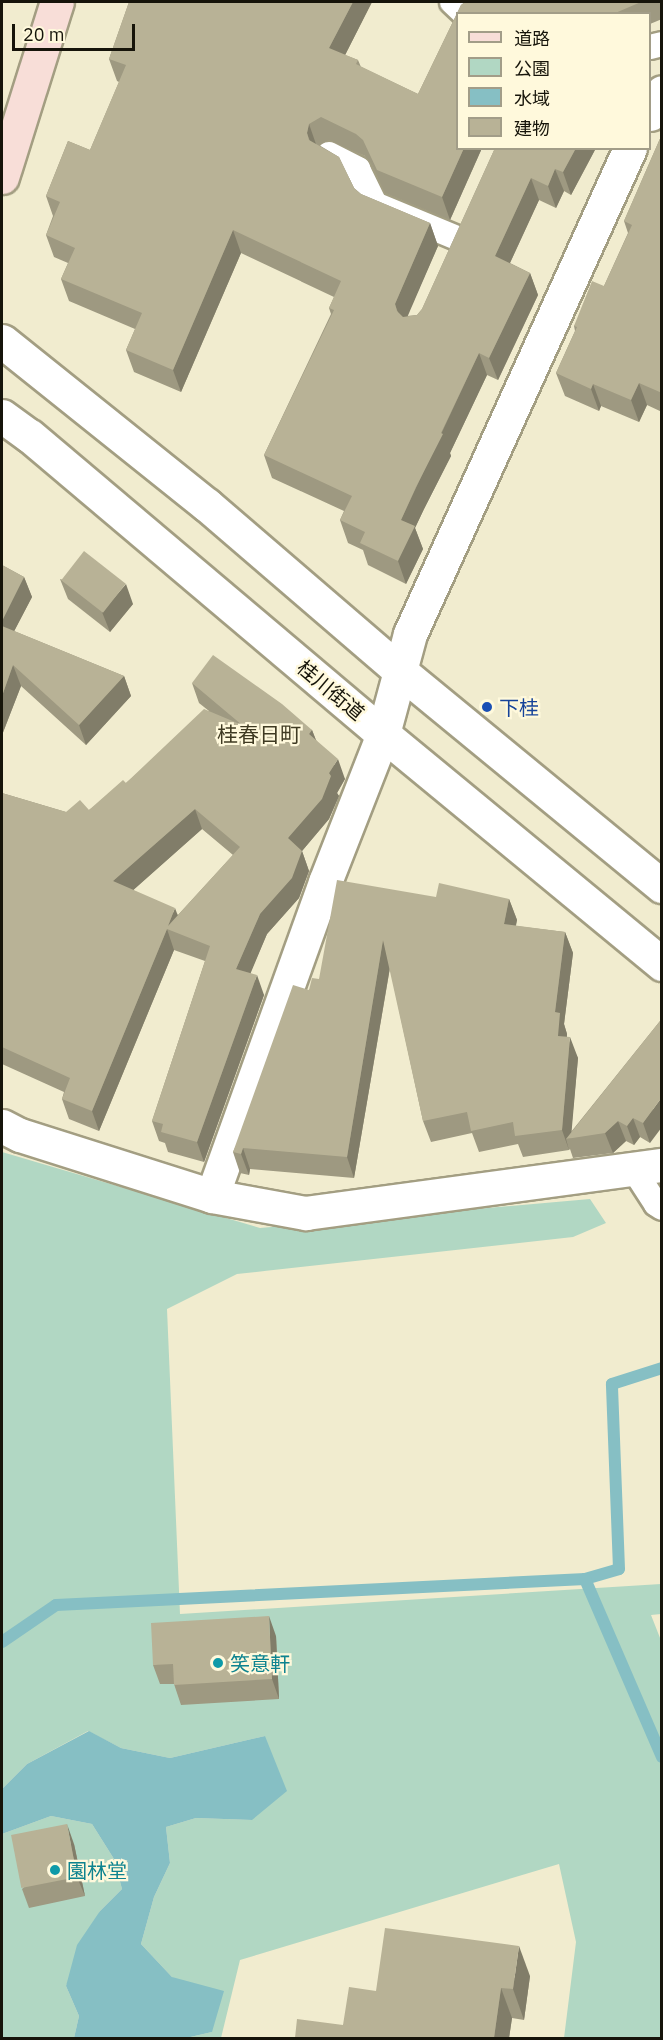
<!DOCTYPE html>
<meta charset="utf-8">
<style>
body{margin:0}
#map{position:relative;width:663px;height:2040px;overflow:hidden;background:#f1eccf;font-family:"IBM Plex Sans","Noto Sans JP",sans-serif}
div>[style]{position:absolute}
.green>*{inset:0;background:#b1d7c3}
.water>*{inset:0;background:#86bfc4}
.stream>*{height:12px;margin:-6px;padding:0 6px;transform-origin:6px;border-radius:6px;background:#86bfc4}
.roads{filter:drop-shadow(2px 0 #a39e82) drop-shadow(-2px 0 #a39e82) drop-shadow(0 2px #a39e82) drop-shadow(0 -2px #a39e82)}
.service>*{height:24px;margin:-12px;padding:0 12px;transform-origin:12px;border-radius:12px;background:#fff}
.minor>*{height:33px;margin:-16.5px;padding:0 16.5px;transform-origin:16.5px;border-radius:16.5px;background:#fff}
.tertiary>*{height:33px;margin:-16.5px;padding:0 16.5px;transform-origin:16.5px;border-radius:16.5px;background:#fff}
.secondary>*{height:33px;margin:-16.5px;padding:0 16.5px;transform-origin:16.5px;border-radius:16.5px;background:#f8ded8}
.wall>*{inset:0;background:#9e9981}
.shaded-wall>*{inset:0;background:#817d69}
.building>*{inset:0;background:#b8b296;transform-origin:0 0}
.dots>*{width:16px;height:16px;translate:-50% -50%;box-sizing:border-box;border:3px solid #fff9dc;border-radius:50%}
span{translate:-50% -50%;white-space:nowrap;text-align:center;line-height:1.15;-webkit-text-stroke:4.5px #fff9dc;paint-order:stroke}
.street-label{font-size:20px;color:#16140a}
.transit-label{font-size:20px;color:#164399}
.left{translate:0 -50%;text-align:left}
.culture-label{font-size:20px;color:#0d838f}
.neighbourhood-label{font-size:21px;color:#3f3a22}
.frame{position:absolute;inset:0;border:3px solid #16140a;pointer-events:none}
.legend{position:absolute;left:456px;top:12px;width:195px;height:138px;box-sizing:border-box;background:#fff9dc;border:2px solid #a29d88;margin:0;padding:8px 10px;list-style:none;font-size:18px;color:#16140a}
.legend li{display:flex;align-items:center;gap:12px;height:30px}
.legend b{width:30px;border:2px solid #a29d88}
.scale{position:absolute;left:12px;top:24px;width:123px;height:27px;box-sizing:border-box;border:3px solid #16140a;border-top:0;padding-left:8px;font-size:18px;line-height:21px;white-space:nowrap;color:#16140a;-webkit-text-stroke:4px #fff9dc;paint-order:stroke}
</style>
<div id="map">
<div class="green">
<div style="clip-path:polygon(2px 1152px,260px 1228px,590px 1199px,606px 1223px,573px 1237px,237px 1274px,167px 1309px,180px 1614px,661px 1584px,661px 1614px,651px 1615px,662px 1643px,661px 2038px,564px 2038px,576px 1942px,559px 1864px,240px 1960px,221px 2038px,186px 2038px,212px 2032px,172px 1977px,141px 1944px,154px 1897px,170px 1863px,166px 1827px,196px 1818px,252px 1820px,265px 1736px,170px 1758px,121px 1748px,88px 1731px,27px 1764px,2px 1789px)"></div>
<div style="clip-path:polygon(51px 1816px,92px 1824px,114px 1859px,122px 1889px,100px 1911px,66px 1986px,79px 2016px,74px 2038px,2px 2038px,2px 1834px)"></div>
</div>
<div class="water">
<div style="clip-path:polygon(89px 1731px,121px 1748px,170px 1758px,265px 1736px,287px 1791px,252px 1820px,196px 1818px,166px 1827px,170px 1863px,154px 1897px,141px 1944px,172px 1977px,224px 1991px,212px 2032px,186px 2038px,74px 2038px,79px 2016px,66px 1986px,77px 1945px,100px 1911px,122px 1889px,114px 1859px,92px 1824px,51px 1816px,2px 1834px,2px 1789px,27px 1764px)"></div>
</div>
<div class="stream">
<div style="left:585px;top:1579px;width:35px;rotate:-16deg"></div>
<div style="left:619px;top:1569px;width:185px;rotate:-92.2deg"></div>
<div style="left:612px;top:1384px;width:52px;rotate:-17.7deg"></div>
<div style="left:2px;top:1642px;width:65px;rotate:-34.4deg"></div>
<div style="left:56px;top:1605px;width:530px;rotate:-2.81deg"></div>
<div style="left:585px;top:1579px;width:194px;rotate:66.6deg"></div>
</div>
<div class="roads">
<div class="service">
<div style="left:452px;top:2px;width:18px;rotate:43deg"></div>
<div style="left:650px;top:47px;width:12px;rotate:-14deg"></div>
<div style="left:329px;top:154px;width:33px;rotate:27deg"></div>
<div style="left:358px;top:169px;width:39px;rotate:64deg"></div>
<div style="left:375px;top:204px;width:89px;rotate:22.5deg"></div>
<div style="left:634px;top:1170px;width:40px;rotate:57.1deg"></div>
<div style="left:656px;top:1204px;width:7px;rotate:34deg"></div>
</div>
<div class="minor">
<div style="left:650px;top:114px;width:25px;rotate:-61deg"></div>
<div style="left:2px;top:1126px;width:20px;rotate:27deg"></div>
<div style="left:20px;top:1135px;width:201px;rotate:17.6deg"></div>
<div style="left:212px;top:1196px;width:96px;rotate:10.3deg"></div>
<div style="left:306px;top:1213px;width:359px;rotate:-7.7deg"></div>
<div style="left:212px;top:1196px;width:334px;rotate:-70.2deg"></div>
<div style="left:325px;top:882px;width:159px;rotate:-68.6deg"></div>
<div style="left:383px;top:734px;width:104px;rotate:-74.9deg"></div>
<div style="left:410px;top:634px;width:533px;rotate:-65.64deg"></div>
</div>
<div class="tertiary">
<div style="left:2px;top:341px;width:263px;rotate:38.7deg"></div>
<div style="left:207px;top:505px;width:255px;rotate:40.7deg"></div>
<div style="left:400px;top:671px;width:339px;rotate:39.4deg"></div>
<div style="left:2px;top:416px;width:34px;rotate:36deg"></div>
<div style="left:30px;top:436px;width:462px;rotate:40.2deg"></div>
<div style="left:383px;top:734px;width:362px;rotate:39.5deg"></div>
</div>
<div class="secondary">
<div style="left:2px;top:177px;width:183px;rotate:-72.6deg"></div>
</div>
</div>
<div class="wall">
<div style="clip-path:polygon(129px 2px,372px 2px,345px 55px,358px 60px,361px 67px,418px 94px,461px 5px,465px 2px,662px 2px,662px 19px,650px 24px,650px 14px,458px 14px,458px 148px,482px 148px,450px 220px,385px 193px,371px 163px,365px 156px,329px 140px,319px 145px,339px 157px,354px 188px,361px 194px,430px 223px,438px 246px,407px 316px,417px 315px,422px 309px,495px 148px,596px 148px,571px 195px,564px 191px,556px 208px,539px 200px,510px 263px,530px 273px,538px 295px,498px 380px,487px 375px,450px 453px,451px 456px,424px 509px,415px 528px,423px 549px,406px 584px,368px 565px,363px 550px,348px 543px,340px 520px,344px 511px,272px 478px,264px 455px,331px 314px,329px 308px,334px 297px,241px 253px,181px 392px,134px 372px,126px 350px,135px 329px,69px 301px,61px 279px,68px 263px,54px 257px,46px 235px,53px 216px,46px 196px,68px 141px,90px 150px,119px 82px,117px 81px,109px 59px)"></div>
<div style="clip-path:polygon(662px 134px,662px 412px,647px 405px,639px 422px,601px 406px,599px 411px,565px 396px,556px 373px,575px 331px,574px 326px,604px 286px,628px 233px,624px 221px)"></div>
<div style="clip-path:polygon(2px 565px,24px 577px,32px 597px,14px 631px,124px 676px,131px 696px,86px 745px,21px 686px,2px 735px)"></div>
<div style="clip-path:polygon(60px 579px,133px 604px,110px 632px,68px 599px)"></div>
<div style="clip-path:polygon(evenodd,192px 683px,312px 730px,316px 740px,345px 779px,337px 793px,339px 796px,329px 819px,302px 851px,309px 871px,299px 898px,267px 934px,250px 973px,264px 995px,204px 1162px,168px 1152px,165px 1143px,159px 1141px,152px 1121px,205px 961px,174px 950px,99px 1131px,69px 1119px,62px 1099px,64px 1092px,2px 1064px,2px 793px,66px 812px,89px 810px,126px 783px,209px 711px,199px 703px,192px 683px,202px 829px,233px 855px,178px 915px,133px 890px,202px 829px)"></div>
<div style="clip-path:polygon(436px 897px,509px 899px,517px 920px,516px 926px,565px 932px,573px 953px,564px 1024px,567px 1034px,567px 1037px,578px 1058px,571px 1132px,660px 1021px,650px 1143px,640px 1137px,634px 1145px,626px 1141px,613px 1153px,573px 1158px,570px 1149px,569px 1150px,523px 1157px,518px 1144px,479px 1152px,472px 1133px,431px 1142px,423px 1121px,390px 968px,354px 1178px,250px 1169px,249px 1175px,240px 1173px,233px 1152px,309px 990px,319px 979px)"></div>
<div style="clip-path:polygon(276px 1636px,279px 1699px,181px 1705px,174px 1684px,160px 1684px,153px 1665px)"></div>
<div style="clip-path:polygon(74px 1844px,85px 1896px,29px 1908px,22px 1889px)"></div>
<div style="clip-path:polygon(530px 1976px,524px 2020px,512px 2018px,509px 2038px,295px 2038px,343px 2025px,376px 1991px)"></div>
</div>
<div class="shaded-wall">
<div style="clip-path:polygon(353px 2px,372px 2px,337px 71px,329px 48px)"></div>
<div style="clip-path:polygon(309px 124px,317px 147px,315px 155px,307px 133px)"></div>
<div style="clip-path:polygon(464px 148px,482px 148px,450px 220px,442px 197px)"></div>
<div style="clip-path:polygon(576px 148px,596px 148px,571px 195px,563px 172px)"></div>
<div style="clip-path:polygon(555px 169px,564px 191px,556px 208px,548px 186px)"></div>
<div style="clip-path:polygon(531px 178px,539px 200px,503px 278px,495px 256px)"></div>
<div style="clip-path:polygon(430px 223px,438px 246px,403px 327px,395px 304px)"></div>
<div style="clip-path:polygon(233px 230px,241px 253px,181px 392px,173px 370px)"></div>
<div style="clip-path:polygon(530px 273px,538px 295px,498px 380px,489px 358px)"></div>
<div style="clip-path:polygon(479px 353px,487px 375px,450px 453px,451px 456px,424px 509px,415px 528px,423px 549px,406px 584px,398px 561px,401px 520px)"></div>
<div style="clip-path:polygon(639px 383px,647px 405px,639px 422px,631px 400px)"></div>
<div style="clip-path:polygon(593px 384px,601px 406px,599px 411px,591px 389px)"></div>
<div style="clip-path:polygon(24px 577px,32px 597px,7px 645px,2px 630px,2px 621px)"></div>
<div style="clip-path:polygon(126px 584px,133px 604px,110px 632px,102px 612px)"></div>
<div style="clip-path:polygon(13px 665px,21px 686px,2px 735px,2px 696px)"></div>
<div style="clip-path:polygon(124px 676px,131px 696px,86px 745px,79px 725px)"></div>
<div style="clip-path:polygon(312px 730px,320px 751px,309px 734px)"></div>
<div style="clip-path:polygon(338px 759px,345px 779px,337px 793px,339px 796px,329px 819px,302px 851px,309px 871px,299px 898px,267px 934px,244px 989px,236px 969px,260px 914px,288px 838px)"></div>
<div style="clip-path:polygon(195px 809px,202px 829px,121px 901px,113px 881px)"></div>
<div style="clip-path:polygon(509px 899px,517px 920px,511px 945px,504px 924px)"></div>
<div style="clip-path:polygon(175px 908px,183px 929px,168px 926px)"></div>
<div style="clip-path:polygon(167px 929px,174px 950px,99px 1131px,92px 1111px)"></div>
<div style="clip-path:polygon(565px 932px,573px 953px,564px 1024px,567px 1034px,565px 1057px,558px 1036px,555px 1012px)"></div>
<div style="clip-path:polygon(383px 940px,391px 961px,354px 1178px,347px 1157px)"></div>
<div style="clip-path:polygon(257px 975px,264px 995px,204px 1162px,197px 1142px)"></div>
<div style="clip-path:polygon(570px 1037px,578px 1058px,571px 1138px,566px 1139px,569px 1150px,562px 1130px)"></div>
<div style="clip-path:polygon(662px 1097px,662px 1127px,650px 1143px,643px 1123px)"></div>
<div style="clip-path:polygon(633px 1118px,640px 1137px,634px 1145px,627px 1126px)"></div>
<div style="clip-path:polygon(618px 1121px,626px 1141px,613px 1153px,605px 1133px)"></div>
<div style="clip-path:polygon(243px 1148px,250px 1169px,249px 1175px,241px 1154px)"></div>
<div style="clip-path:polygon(269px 1616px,276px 1636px,279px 1699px,272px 1679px)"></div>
<div style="clip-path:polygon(67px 1824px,74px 1844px,85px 1896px,77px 1877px)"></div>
<div style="clip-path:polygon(519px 1946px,530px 1976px,524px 2020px,513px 1989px)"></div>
<div style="clip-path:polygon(501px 1988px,512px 2018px,509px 2038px,494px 2038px)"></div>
</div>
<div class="building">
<div style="clip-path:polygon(129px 2px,353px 2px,329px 48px,358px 60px,356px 64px,418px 94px,461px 5px,465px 2px,641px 2px,613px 14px,458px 14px,458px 148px,464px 148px,442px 197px,377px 170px,363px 140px,356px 134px,321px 117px,309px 124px,307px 133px,309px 140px,339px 157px,354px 188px,361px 194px,430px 223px,395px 304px,397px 311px,403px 317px,417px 315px,422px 309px,495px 148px,576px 148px,563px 172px,555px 169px,548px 186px,531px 178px,495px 256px,530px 273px,489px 358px,479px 353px,441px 433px,443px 434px,416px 487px,401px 520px,415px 526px,398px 561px,360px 543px,365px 532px,340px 520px,352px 496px,264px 455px,334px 310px,329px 308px,341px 281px,233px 230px,173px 370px,126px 350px,142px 313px,61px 279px,75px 248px,46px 235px,60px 202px,46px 196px,68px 141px,90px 150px,126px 65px,109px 59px)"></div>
<div style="clip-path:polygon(662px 134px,662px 393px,639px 383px,631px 400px,593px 384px,591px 389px,556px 373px,577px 327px,574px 326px,592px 281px,604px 286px,632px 225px,624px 221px)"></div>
<div style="left:84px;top:551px;width:53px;height:37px;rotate:38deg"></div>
<div style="clip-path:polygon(2px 565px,24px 577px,2px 621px)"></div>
<div style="clip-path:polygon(2px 626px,124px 676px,79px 725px,13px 665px,2px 696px)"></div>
<div style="clip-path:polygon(evenodd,213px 655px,282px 704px,312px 730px,309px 734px,338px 759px,329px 773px,331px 776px,322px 799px,288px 838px,302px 851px,292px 878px,260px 914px,236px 969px,257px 975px,197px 1142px,161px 1132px,163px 1124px,152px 1121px,210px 946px,167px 929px,92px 1111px,62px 1099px,70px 1078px,2px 1047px,2px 793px,66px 812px,80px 800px,89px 810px,123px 780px,126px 783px,204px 709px,242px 725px,192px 683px,213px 655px,195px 809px,240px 847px,168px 926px,175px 908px,113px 881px,195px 809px)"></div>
<div style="clip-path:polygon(337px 880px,436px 897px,439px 883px,509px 899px,504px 924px,565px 932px,555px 1012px,560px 1013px,558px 1036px,570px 1037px,562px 1130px,515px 1136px,513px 1122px,471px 1131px,467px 1112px,423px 1121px,383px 940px,347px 1157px,243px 1148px,241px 1154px,233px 1152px,293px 985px,309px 990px,312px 978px,319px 979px)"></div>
<div style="clip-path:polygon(660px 1021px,662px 1022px,662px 1097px,643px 1123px,633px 1118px,627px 1126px,618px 1121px,605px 1133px,566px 1139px)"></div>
<div style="clip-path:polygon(269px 1616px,272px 1679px,174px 1685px,173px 1664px,153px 1665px,151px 1623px)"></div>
<div style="left:67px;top:1824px;width:54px;height:57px;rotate:79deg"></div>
<div style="clip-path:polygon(385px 1928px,519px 1946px,513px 1989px,501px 1988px,494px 2038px,295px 2038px,297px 2019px,343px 2025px,349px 1987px,376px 1991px)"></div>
</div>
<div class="dots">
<div style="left:487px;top:707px;background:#1a4fb4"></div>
<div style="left:218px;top:1663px;background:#0f9aa8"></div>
<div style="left:55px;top:1870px;background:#0f9aa8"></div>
</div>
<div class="street-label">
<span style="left:331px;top:690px;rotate:40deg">桂川街道</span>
</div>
<div class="transit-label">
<span class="left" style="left:499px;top:707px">下桂</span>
</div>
<div class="culture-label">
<span class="left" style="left:230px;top:1663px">笑意軒</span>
<span class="left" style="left:67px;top:1870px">園林堂</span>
</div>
<div class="neighbourhood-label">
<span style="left:259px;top:734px">桂春日町</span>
</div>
<div class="frame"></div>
<ul class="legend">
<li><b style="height:8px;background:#f8ded8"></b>道路</li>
<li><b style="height:16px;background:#b1d7c3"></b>公園</li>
<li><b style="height:16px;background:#86bfc4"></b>水域</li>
<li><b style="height:16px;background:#b8b296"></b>建物</li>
</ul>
<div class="scale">20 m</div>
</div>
